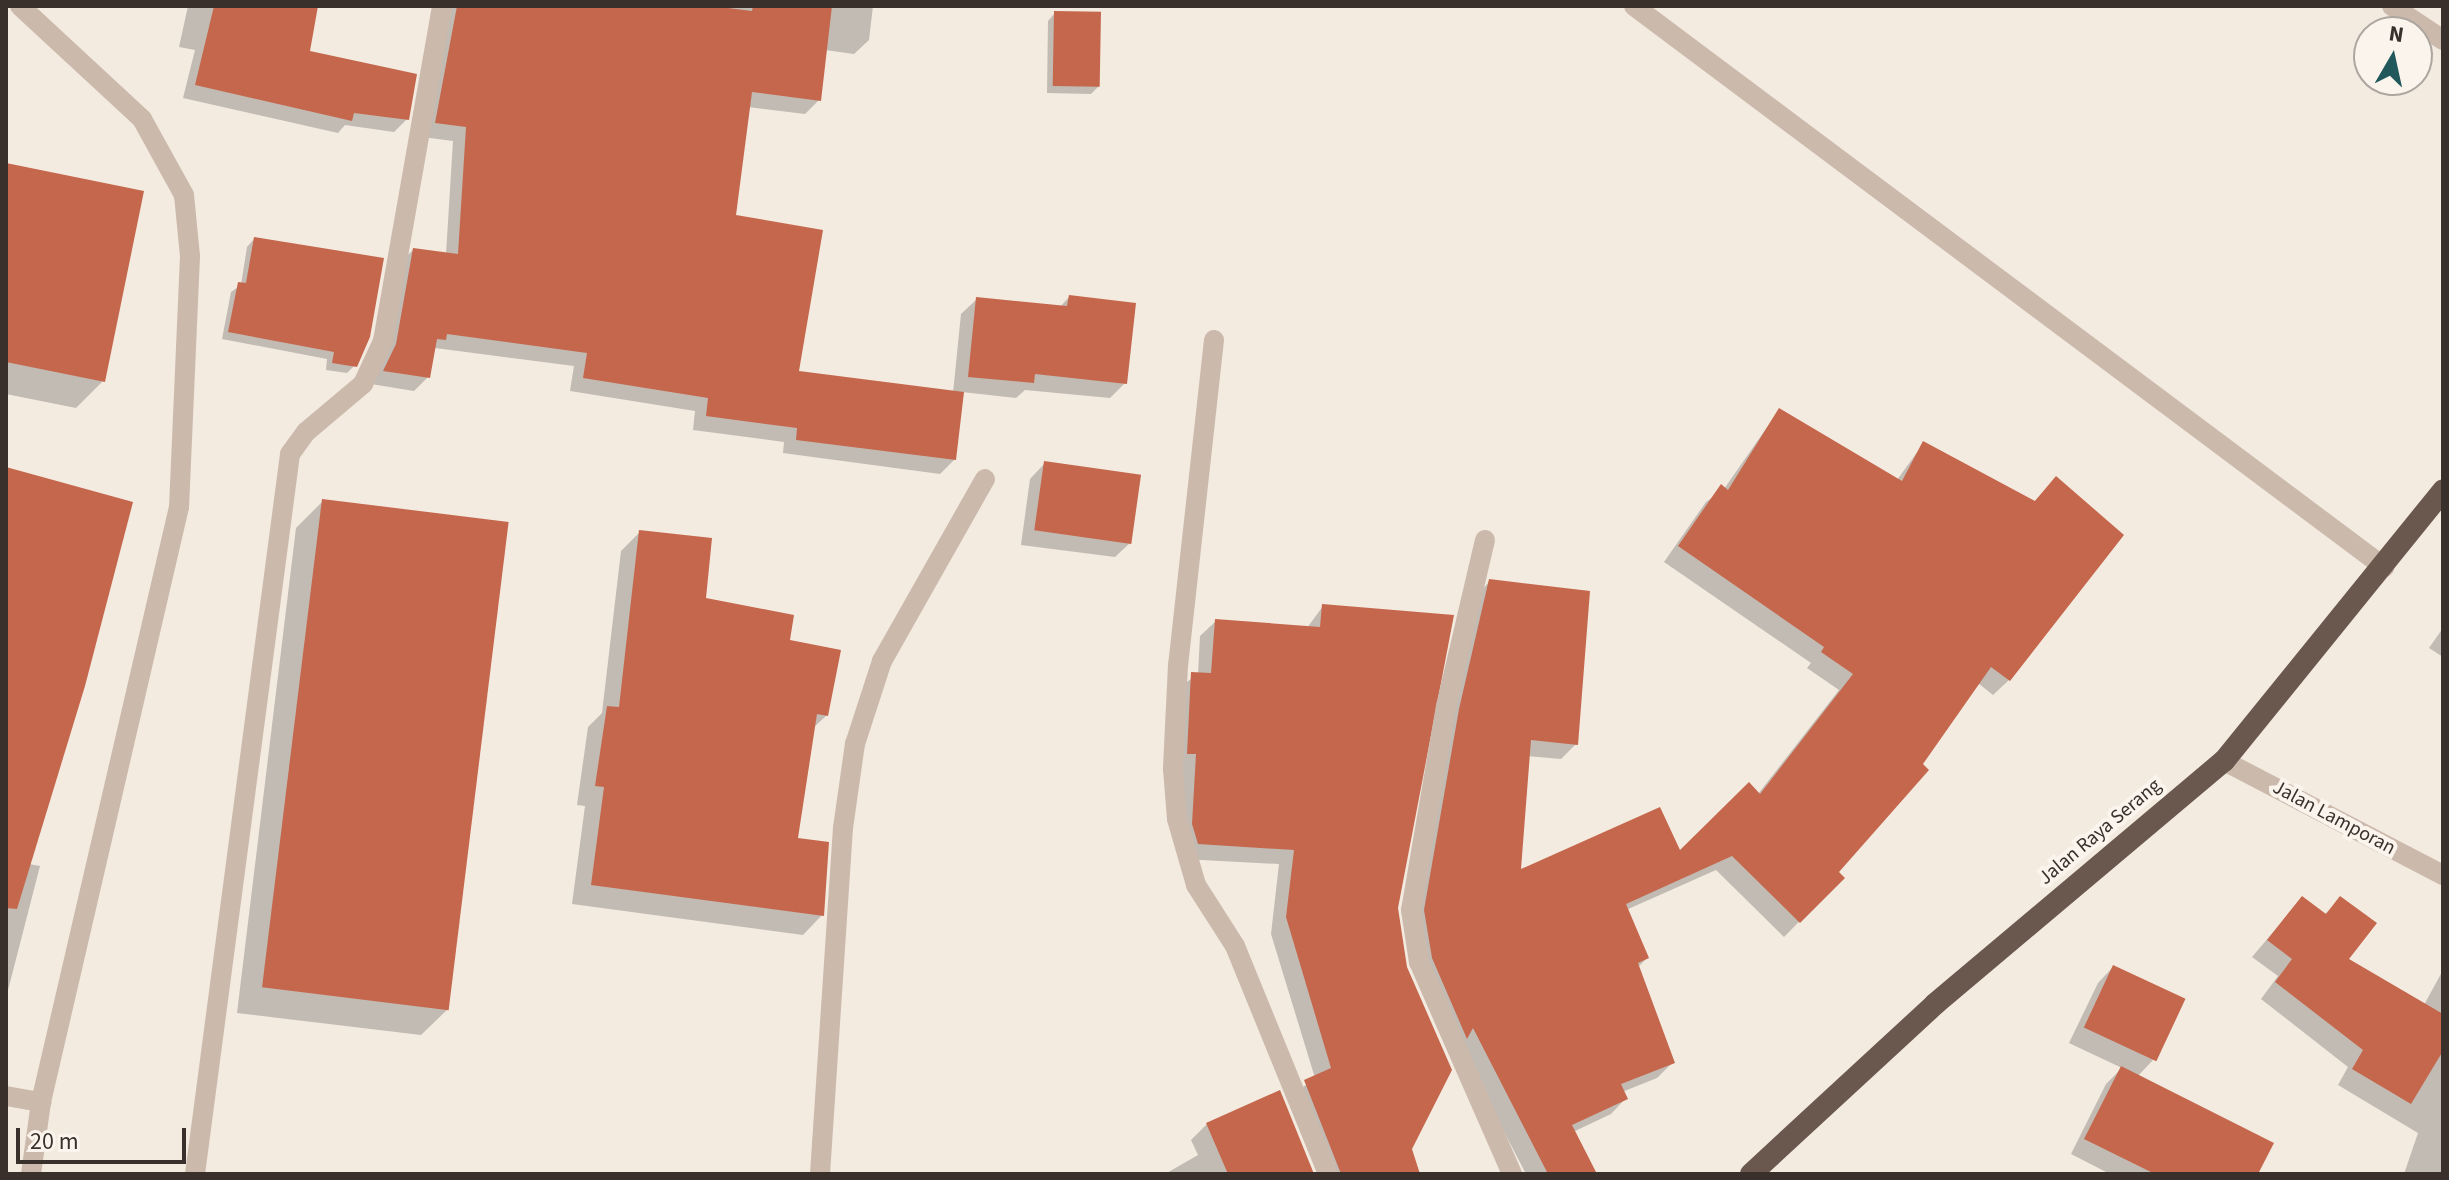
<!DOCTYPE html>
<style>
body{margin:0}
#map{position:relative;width:2449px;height:1180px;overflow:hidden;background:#f3eae0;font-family:"Source Sans 3",sans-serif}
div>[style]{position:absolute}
.shadow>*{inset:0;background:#0003}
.building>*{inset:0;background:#c5674c;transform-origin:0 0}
.service>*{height:20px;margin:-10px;padding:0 10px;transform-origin:10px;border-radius:10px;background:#cbb9ac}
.minor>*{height:20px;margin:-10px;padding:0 10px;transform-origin:10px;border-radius:10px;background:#cbb9ac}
.tertiary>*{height:20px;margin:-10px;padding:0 10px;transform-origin:10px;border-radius:10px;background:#cbb9ac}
.trunk>*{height:22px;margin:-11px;padding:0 11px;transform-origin:11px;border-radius:11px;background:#6a584f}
span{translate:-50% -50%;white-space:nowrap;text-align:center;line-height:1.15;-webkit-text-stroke:8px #faf4ed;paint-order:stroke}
.street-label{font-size:20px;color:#392f2b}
.frame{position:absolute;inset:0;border:8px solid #392f2b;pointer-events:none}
.north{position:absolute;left:2353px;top:16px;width:80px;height:80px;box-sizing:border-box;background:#faf4ed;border:2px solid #ada59f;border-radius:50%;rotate:9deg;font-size:22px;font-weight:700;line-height:32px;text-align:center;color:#392f2b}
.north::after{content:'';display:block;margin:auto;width:28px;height:36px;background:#20585b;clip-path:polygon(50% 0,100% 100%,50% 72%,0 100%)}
.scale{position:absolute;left:16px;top:1128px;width:170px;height:36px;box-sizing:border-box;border:4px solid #392f2b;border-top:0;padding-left:10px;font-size:24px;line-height:28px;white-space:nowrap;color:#392f2b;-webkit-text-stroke:6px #faf4ed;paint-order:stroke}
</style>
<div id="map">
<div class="shadow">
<div style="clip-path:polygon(188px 6px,316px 6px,307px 53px,407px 119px,394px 132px,345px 125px,338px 133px,183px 98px,195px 50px,179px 47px)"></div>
<div style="clip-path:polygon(448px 6px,873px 6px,869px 40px,854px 54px,825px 50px,819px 100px,805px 114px,748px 107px,733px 216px,797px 373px,953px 393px,961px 314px,977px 299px,1060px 307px,1069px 297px,1125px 383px,1110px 398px,1025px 390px,1016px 398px,962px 392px,954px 460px,940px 474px,783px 453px,784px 442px,693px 430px,695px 411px,570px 391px,574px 366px,435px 348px,428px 377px,414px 391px,371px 384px,399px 264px,413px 250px,446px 254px,453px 141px,422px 137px)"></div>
<div style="clip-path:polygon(1055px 13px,1099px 86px,1091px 94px,1047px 93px,1048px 21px)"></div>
<div style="clip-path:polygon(6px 165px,103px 381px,76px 408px,6px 394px)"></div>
<div style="clip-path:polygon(254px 239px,355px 365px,347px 373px,326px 370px,327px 359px,222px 339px,231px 292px,241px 285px,247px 247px)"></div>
<div style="clip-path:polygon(1779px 410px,1897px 480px,1923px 444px,2034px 502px,2041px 494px,2009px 680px,1993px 695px,1978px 683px,1836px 872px,1842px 878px,1784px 937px,1716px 870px,1626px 910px,1647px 958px,1637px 968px,1672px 1063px,1657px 1078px,1622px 1092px,1626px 1098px,1611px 1114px,1573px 1132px,1595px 1174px,1526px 1174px,1459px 1045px,1410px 927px,1475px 597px,1490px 581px,1576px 744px,1561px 759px,1527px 756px,1519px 872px,1679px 853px,1758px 794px,1839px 690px,1807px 668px,1811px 663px,1664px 562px,1706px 502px,1724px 489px)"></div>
<div style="clip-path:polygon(1045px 463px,1131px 542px,1115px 557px,1021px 545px,1030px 479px)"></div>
<div style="clip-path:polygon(6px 469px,29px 864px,40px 866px,6px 998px)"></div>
<div style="clip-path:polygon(323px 501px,448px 1009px,421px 1035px,237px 1013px,296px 528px)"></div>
<div style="clip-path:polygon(640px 532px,703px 600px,788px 642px,827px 715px,813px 728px,795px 839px,822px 915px,803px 935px,572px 904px,585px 806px,577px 805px,588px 727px,602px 713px,621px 551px)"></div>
<div style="clip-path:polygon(1323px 606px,1396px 908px,1410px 1149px,1418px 1174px,1321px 1174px,1290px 1097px,1315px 1078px,1271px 934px,1279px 864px,1183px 859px,1176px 690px,1198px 674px,1200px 636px,1216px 621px,1307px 628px)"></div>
<div style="clip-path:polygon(2443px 628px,2443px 657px,2429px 648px)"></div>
<div style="clip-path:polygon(2302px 898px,2324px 915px,2341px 899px,2346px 960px,2424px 1005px,2443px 970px,2443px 1174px,2404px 1174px,2418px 1133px,2338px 1085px,2348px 1067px,2261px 999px,2278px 976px,2252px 957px)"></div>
<div style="clip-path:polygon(2113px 967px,2153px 1060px,2137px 1077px,2256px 1174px,2110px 1174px,2071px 1154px,2106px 1084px,2122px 1068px,2069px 1043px,2098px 983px)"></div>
<div style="clip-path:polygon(1207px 1124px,1312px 1174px,1165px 1174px,1198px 1155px,1191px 1140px)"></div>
</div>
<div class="building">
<div style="clip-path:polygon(214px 6px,318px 6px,310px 51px,417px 74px,409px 120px,354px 113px,352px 121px,195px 85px)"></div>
<div style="clip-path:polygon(457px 6px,712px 6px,752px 11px,753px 6px,832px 6px,821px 101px,752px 92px,736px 215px,823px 230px,799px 371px,964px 392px,956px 460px,796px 440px,797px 428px,706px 416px,708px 398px,583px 378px,587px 353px,447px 334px,446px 340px,437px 339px,430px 378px,383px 371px,396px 344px,413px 248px,458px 254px,466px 127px,435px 123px)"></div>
<div style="left:1054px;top:11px;width:47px;height:75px;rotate:1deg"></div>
<div style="clip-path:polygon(6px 163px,144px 191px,105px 382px,6px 362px)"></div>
<div style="clip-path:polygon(254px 237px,384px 258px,370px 337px,357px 367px,332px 363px,334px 352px,228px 332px,238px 282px,246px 283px)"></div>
<div style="clip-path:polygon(1069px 295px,1136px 303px,1127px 384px,1035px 374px,1034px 383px,968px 377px,976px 297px,1067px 306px)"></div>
<div style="clip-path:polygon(1779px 408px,1902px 481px,1923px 441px,2035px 501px,2056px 476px,2124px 535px,2010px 681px,1991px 667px,1923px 764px,1929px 770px,1839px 872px,1845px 878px,1800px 923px,1732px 856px,1626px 904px,1649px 958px,1638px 963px,1675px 1063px,1621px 1084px,1628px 1099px,1572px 1125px,1597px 1174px,1548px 1174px,1473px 1028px,1467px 1039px,1432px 958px,1424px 910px,1459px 709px,1489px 579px,1590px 591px,1578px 745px,1531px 740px,1521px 869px,1660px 807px,1680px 850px,1749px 782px,1760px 794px,1853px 674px,1821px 652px,1824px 647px,1678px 546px,1721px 484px,1728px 490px)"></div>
<div style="left:1044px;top:461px;width:98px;height:70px;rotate:8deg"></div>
<div style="clip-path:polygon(6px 467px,133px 502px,85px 686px,17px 909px,6px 908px)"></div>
<div style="left:322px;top:499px;width:188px;height:492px;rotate:7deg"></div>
<div style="clip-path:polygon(639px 530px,712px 538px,706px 598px,794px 615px,790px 640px,841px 650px,828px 716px,817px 714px,798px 838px,829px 842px,824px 916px,591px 885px,604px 787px,595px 786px,607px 706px,619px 707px)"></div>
<div style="clip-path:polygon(1322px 604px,1454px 615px,1398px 908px,1407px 967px,1452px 1070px,1412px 1149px,1420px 1174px,1341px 1174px,1304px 1080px,1331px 1068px,1286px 917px,1294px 850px,1198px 844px,1192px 824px,1196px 754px,1187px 754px,1191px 672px,1211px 673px,1215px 619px,1320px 627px)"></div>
<div style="clip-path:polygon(2302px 896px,2326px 914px,2340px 896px,2377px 923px,2349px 959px,2443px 1014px,2443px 1051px,2411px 1104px,2352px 1069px,2363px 1050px,2275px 982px,2292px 959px,2267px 940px)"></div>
<div style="left:2113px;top:965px;width:80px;height:69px;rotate:25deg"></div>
<div style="clip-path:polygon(2121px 1066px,2274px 1143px,2258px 1174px,2155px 1174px,2084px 1139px)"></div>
<div style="clip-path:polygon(1280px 1090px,1314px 1174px,1228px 1174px,1206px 1123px)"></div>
</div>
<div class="service">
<div style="left:1634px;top:6px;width:937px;rotate:36.8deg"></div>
<div style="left:2392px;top:6px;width:61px;rotate:33.7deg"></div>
</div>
<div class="minor">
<div style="left:20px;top:6px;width:166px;rotate:42.8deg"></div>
<div style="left:142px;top:119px;width:87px;rotate:61.1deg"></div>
<div style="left:184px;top:195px;width:61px;rotate:84.4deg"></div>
<div style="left:190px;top:256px;width:251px;rotate:92.5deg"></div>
<div style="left:179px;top:507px;width:611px;rotate:103.06deg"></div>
<div style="left:41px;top:1102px;width:73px;rotate:97.9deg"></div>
<div style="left:1214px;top:340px;width:327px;rotate:96.3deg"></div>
<div style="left:1178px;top:665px;width:104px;rotate:92.8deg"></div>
<div style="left:1173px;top:769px;width:50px;rotate:85.4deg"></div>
<div style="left:1177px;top:819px;width:69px;rotate:73.9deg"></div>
<div style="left:1196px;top:885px;width:72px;rotate:57.4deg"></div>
<div style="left:1235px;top:946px;width:246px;rotate:67.8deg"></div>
<div style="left:1485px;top:540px;width:171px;rotate:103.2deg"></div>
<div style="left:1446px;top:706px;width:207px;rotate:99.7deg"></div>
<div style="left:1411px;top:910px;width:53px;rotate:81.3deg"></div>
<div style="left:1419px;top:962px;width:232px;rotate:66.3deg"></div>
<div style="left:6px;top:1096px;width:36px;rotate:10deg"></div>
<div style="left:195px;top:1174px;width:726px;rotate:-82.48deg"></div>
<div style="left:290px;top:454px;width:27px;rotate:-54deg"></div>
<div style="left:306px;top:432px;width:75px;rotate:-40.1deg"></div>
<div style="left:363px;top:384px;width:47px;rotate:-65.1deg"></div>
<div style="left:383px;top:341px;width:340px;rotate:-80deg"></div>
<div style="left:820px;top:1174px;width:347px;rotate:-86.2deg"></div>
<div style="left:843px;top:828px;width:85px;rotate:-81.9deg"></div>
<div style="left:855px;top:744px;width:87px;rotate:-72deg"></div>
<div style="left:882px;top:661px;width:209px;rotate:-60.5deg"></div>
</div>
<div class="tertiary">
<div style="left:2224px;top:761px;width:247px;rotate:27.5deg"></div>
</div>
<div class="trunk">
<div style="left:1751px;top:1174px;width:251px;rotate:-42.7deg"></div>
<div style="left:1935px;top:1004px;width:378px;rotate:-40.1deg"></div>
<div style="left:2224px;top:761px;width:348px;rotate:-51deg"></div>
</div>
<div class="street-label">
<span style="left:2334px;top:818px;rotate:28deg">Jalan Lamporan</span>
<span style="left:2100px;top:832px;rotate:-40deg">Jalan Raya Serang</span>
</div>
<div class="frame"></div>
<div class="north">N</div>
<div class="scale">20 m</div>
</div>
